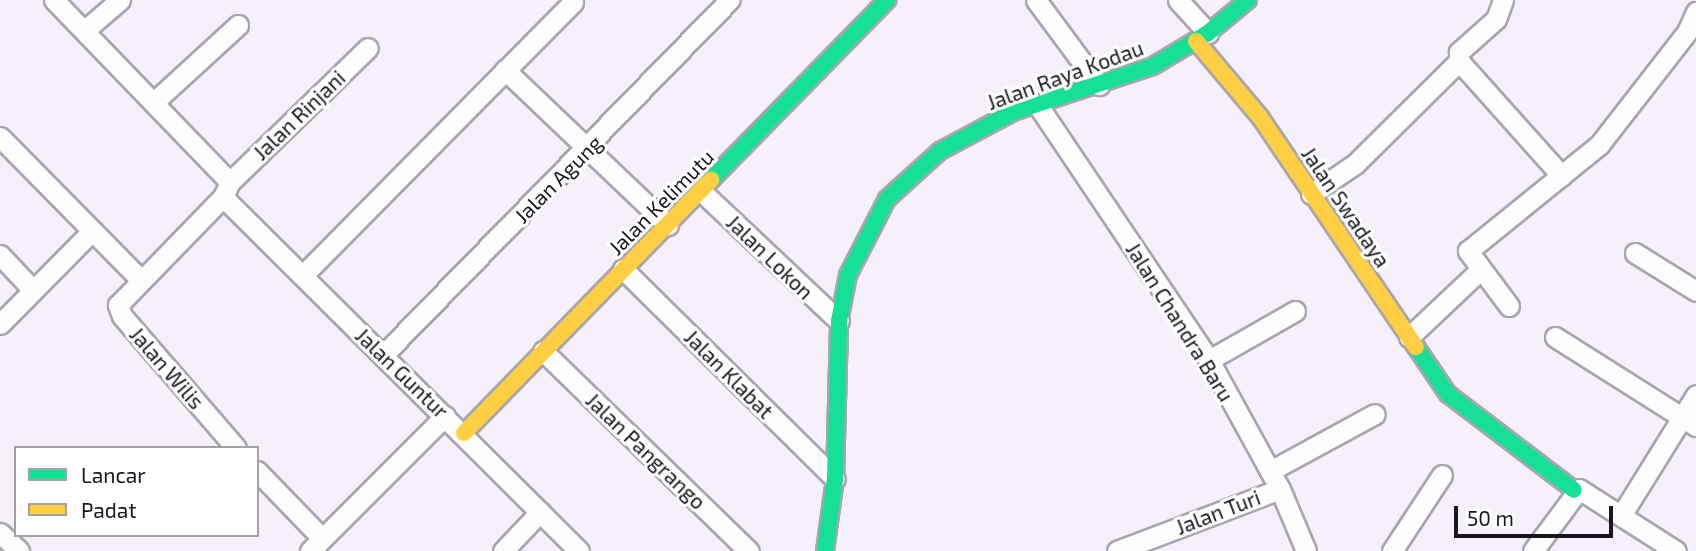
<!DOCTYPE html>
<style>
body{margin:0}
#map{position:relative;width:1696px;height:551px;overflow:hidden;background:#f5f0fa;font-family:"Exo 2",sans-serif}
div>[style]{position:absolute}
.roads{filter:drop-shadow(2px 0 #a9a5ae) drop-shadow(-2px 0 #a9a5ae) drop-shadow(0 2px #a9a5ae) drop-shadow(0 -2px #a9a5ae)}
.street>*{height:19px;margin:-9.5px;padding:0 9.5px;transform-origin:9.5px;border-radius:9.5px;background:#fefdfe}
.fast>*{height:16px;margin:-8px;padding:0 8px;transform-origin:8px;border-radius:8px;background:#16e098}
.slow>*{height:16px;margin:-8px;padding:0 8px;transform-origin:8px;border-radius:8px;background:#ffcf43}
span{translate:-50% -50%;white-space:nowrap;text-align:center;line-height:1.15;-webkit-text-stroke:6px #fff;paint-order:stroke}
.street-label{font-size:21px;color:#19151e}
.legend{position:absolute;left:14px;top:446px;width:245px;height:91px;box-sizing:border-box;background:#fff;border:2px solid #a3a1a5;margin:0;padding:9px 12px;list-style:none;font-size:21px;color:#19151e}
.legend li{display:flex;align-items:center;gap:14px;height:35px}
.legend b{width:35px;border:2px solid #a3a1a5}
.scale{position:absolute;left:1454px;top:506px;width:159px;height:32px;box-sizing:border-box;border:4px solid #19151e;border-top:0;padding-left:9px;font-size:21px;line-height:24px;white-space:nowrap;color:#19151e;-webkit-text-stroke:5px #fff;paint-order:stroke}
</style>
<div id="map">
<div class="roads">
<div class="street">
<div style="left:54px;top:0;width:253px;rotate:46deg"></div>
<div style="left:1036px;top:0;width:106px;rotate:53.5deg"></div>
<div style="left:1178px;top:0;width:45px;rotate:47.7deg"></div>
<div style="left:1503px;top:0;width:20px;rotate:110deg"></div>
<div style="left:1496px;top:19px;width:50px;rotate:138.3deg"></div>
<div style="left:1459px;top:52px;width:9px;rotate:90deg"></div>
<div style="left:1459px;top:61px;width:154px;rotate:48.2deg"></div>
<div style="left:85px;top:30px;width:46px;rotate:-40.6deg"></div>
<div style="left:505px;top:70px;width:225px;rotate:43.6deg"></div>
<div style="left:154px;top:102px;width:114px;rotate:-42.5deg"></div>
<div style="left:1037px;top:104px;width:308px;rotate:56.1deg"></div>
<div style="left:1209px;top:360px;width:147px;rotate:61.2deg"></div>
<div style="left:1280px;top:489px;width:67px;rotate:67.2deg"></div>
<div style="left:0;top:137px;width:198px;rotate:45.4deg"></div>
<div style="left:702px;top:192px;width:188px;rotate:43.3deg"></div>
<div style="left:1311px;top:194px;width:53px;rotate:-34.3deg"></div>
<div style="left:1355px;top:164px;width:146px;rotate:-44.7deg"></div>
<div style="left:223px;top:197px;width:502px;rotate:44.84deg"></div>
<div style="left:1635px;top:253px;width:72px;rotate:31.9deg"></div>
<div style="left:0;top:255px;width:48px;rotate:46.7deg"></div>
<div style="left:623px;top:269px;width:298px;rotate:44.7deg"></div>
<div style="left:303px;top:275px;width:384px;rotate:-45.3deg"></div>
<div style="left:1509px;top:306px;width:69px;rotate:-126.7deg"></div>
<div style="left:1468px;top:251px;width:169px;rotate:-39deg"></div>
<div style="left:1599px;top:145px;width:143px;rotate:-52.1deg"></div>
<div style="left:1687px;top:32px;width:22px;rotate:-66deg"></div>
<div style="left:0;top:324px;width:131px;rotate:-45.3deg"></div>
<div style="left:1409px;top:337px;width:96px;rotate:-43.3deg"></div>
<div style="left:1555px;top:337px;width:167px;rotate:32.3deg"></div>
<div style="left:543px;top:351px;width:287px;rotate:44.2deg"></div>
<div style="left:383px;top:355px;width:496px;rotate:-45.7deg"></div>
<div style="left:1209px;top:360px;width:99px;rotate:-29.7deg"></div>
<div style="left:236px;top:448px;width:174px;rotate:-130.8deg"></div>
<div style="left:122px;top:316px;width:12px;rotate:-110deg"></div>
<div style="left:118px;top:305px;width:151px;rotate:-45.8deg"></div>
<div style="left:223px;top:197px;width:17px;rotate:-65deg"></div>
<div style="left:230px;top:182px;width:192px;rotate:-44.2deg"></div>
<div style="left:257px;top:471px;width:93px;rotate:45.9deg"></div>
<div style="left:1270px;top:471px;width:119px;rotate:-28.5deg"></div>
<div style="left:1622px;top:514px;width:140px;rotate:-58.1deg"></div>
<div style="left:0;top:533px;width:26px;rotate:43deg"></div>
<div style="left:310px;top:551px;width:191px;rotate:-45deg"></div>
<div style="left:503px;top:551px;width:54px;rotate:-46.5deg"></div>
<div style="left:1117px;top:551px;width:174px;rotate:-20.8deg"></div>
<div style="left:1392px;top:551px;width:91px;rotate:-56.7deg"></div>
<div style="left:1533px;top:551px;width:77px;rotate:-53.4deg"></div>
<div style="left:1579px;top:489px;width:115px;rotate:32.6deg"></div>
</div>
<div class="fast">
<div style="left:711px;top:180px;width:252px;rotate:-45.6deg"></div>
<div style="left:1416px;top:347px;width:57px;rotate:55.8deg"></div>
<div style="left:1448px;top:394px;width:158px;rotate:37.3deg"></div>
<div style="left:825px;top:551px;width:73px;rotate:-82.1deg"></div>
<div style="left:835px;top:479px;width:158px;rotate:-88.5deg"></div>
<div style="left:839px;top:321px;width:47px;rotate:-78.9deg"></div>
<div style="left:848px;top:275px;width:85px;rotate:-62.8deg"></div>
<div style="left:887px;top:199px;width:72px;rotate:-42.2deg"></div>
<div style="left:940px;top:151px;width:83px;rotate:-28.1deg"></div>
<div style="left:1013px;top:112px;width:147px;rotate:-18.2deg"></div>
<div style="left:1153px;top:66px;width:64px;rotate:-31deg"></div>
<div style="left:1208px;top:33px;width:52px;rotate:-39.5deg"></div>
</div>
<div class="slow">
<div style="left:1196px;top:41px;width:99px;rotate:49.9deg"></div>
<div style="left:1260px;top:117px;width:278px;rotate:55.9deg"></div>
<div style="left:464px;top:433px;width:354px;rotate:-45.7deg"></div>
</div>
</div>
<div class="street-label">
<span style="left:1065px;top:75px;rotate:-20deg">Jalan Raya Kodau</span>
<span style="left:299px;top:115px;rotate:-44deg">Jalan Rinjani</span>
<span style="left:558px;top:179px;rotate:-45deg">Jalan Agung</span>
<span style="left:661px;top:202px;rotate:-45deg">Jalan Kelimutu</span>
<span style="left:1346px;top:207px;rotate:56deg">Jalan Swadaya</span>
<span style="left:770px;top:257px;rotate:44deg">Jalan Lokon</span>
<span style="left:1180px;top:322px;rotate:58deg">Jalan Chandra Baru</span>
<span style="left:167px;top:368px;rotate:49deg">Jalan Wilis</span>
<span style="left:402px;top:373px;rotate:44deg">Jalan Guntur</span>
<span style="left:729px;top:374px;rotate:45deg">Jalan Klabat</span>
<span style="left:646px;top:451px;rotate:44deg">Jalan Pangrango</span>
<span style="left:1218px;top:512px;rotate:-21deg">Jalan Turi</span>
</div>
<ul class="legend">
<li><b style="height:9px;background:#16e098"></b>Lancar</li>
<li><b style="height:9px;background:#ffcf43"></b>Padat</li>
</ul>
<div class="scale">50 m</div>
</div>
